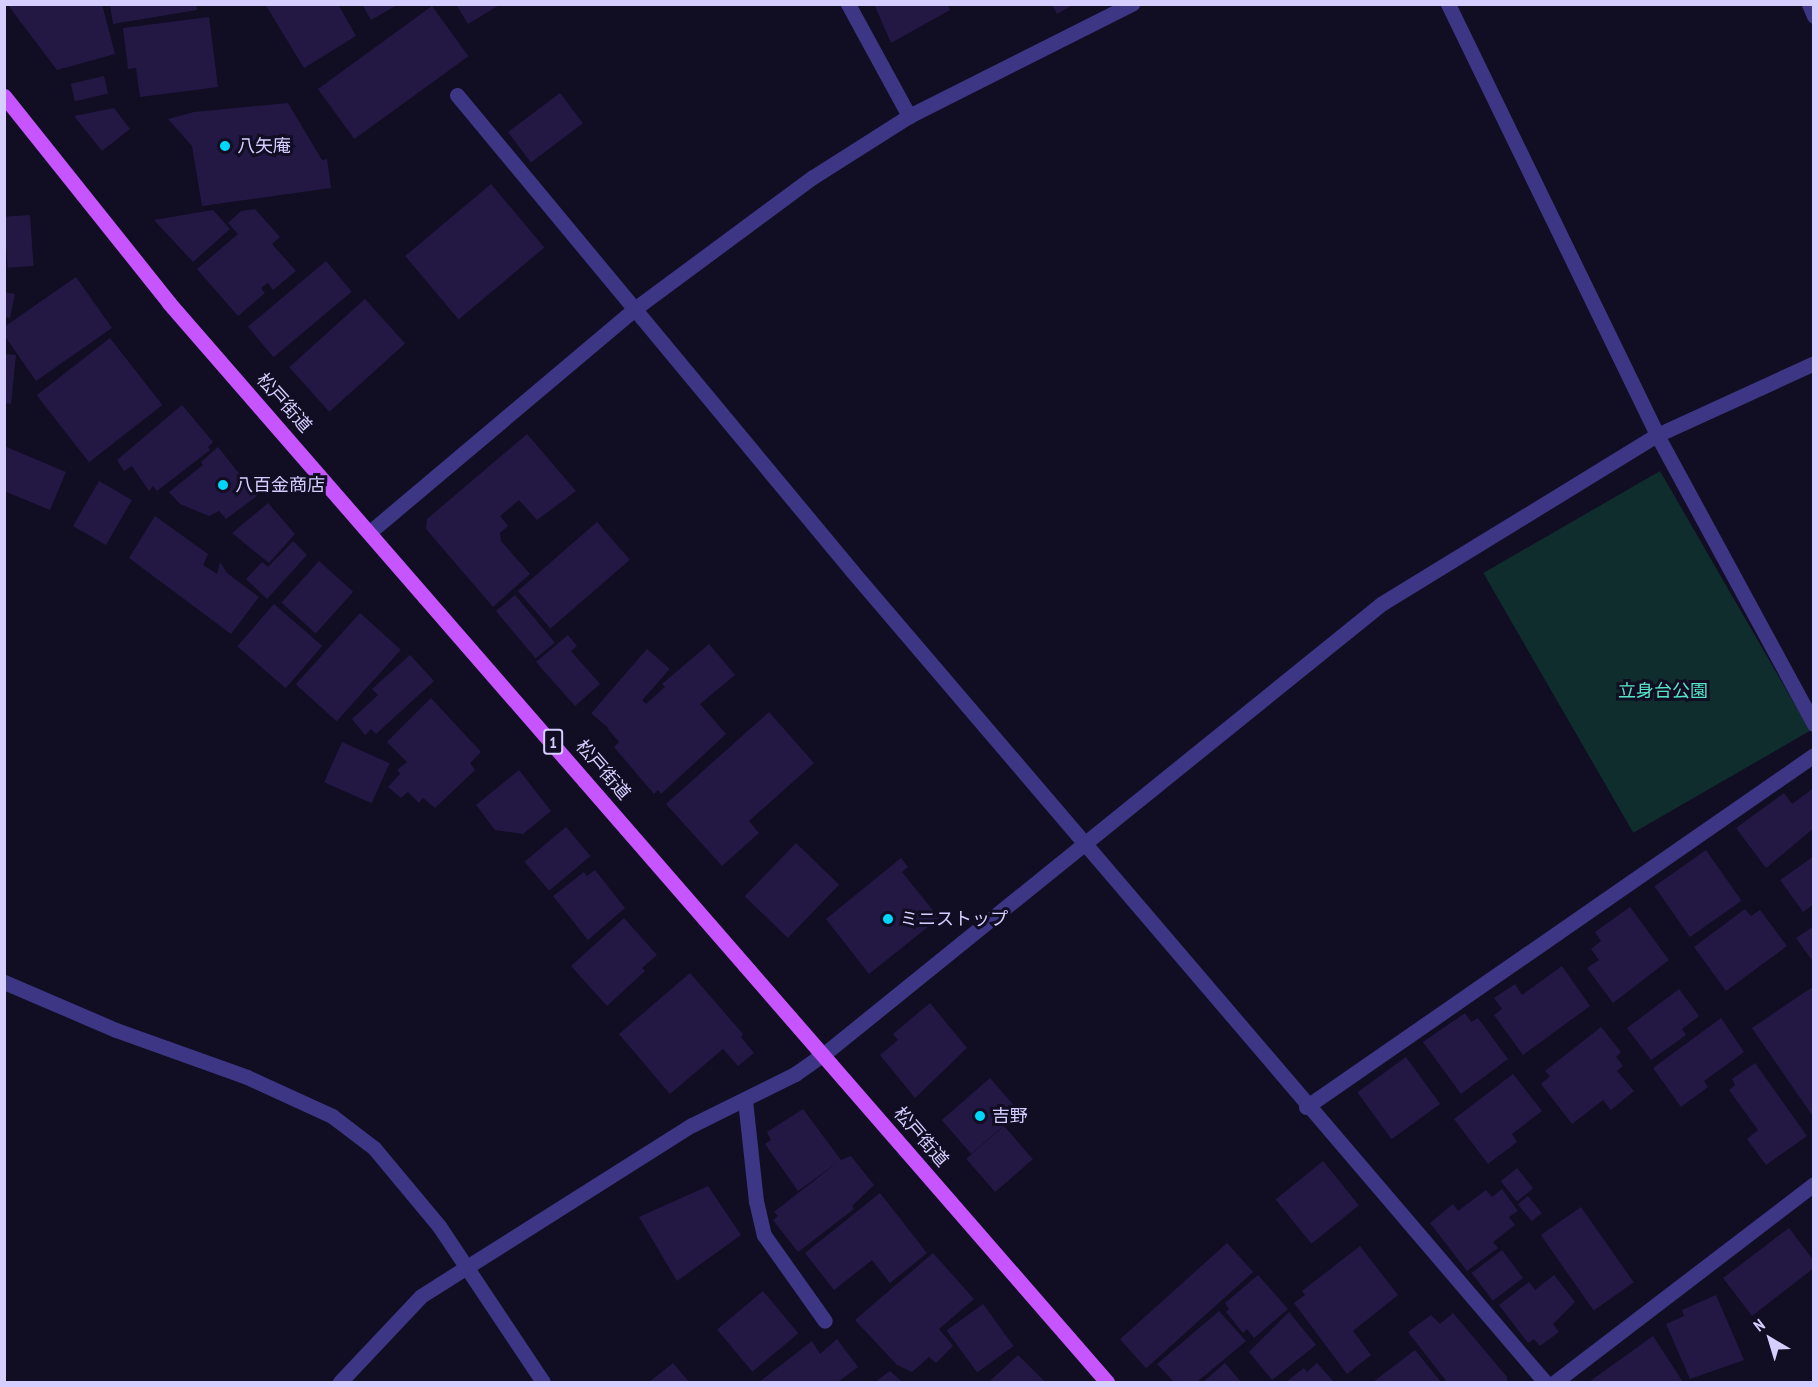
<!DOCTYPE html>
<meta charset="utf-8">
<style>
body{margin:0}
#map{position:relative;width:1818px;height:1387px;overflow:hidden;background:#110d23;font-family:"PT Sans Narrow","Noto Sans JP",sans-serif}
div>[style]{position:absolute}
.green>*{inset:0;background:#0f2d2d;transform-origin:0 0}
.building>*{inset:0;background:#231844;transform-origin:0 0}
.minor>*{height:15px;margin:-7.5px;padding:0 7.5px;transform-origin:7.5px;border-radius:7.5px;background:#3c3684}
.major>*{height:15px;margin:-7.5px;padding:0 7.5px;transform-origin:7.5px;border-radius:7.5px;background:#c655ff}
.dots>*{width:16px;height:16px;translate:-50% -50%;box-sizing:border-box;border:3px solid #110d23;border-radius:50%}
span{translate:-50% -50%;white-space:nowrap;text-align:center;line-height:1.15;-webkit-text-stroke:6px #110d23;paint-order:stroke}
.shield-label span{padding:2px 4px;background:#110d23;border:2px solid;border-radius:4px;-webkit-text-stroke-width:0}
.shield-label{font-size:16px;color:#d6ceff;font-weight:700}
.poi-label{font-size:18px;color:#d6ceff}
.left{translate:0 -50%;text-align:left}
.street-label{font-size:18px;color:#d6ceff}
.park-label{font-size:18px;color:#55e4c6}
.frame{position:absolute;inset:0;border:6px solid #d6ceff;pointer-events:none}
.north{position:absolute;left:1740px;top:1309px;width:60px;height:60px;-webkit-text-stroke:4px #110d23;paint-order:stroke;rotate:322deg;font-size:16px;font-weight:700;line-height:24px;text-align:center;color:#d6ceff}
.north::after{content:'';display:block;margin:auto;width:21px;height:27px;background:#d6ceff;clip-path:polygon(50% 0,100% 100%,50% 72%,0 100%)}
</style>
<div id="map">
<div class="green">
<div style="left:1660px;top:471px;width:300px;height:204px;rotate:60deg"></div>
</div>
<div class="building">
<div style="clip-path:polygon(7px 4px,102px 4px,115px 54px,57px 70px)"></div>
<div style="clip-path:polygon(265px 4px,338px 4px,356px 36px,304px 68px)"></div>
<div style="clip-path:polygon(362px 4px,399px 4px,371px 20px)"></div>
<div style="clip-path:polygon(456px 4px,501px 4px,468px 24px)"></div>
<div style="clip-path:polygon(874px 4px,947px 4px,950px 10px,891px 43px)"></div>
<div style="clip-path:polygon(1052px 4px,1074px 4px,1057px 14px)"></div>
<div style="clip-path:polygon(110px 5px,196px 5px,197px 10px,113px 24px)"></div>
<div style="left:432px;top:6px;width:62px;height:141px;rotate:54deg"></div>
<div style="clip-path:polygon(209px 17px,218px 87px,140px 97px,136px 68px,128px 69px,123px 28px)"></div>
<div style="left:104px;top:76px;width:18px;height:34px;rotate:77deg"></div>
<div style="left:560px;top:93px;width:38px;height:65px;rotate:53deg"></div>
<div style="clip-path:polygon(288px 103px,322px 160px,327px 159px,331px 188px,202px 206px,192px 146px,168px 119px,194px 112px)"></div>
<div style="clip-path:polygon(114px 108px,130px 129px,102px 151px,74px 116px)"></div>
<div style="left:491px;top:184px;width:83px;height:112px;rotate:50deg"></div>
<div style="clip-path:polygon(255px 209px,280px 237px,272px 244px,296px 271px,273px 290px,268px 283px,261px 288px,265px 293px,238px 316px,197px 269px,238px 234px,228px 223px,241px 211px)"></div>
<div style="clip-path:polygon(213px 210px,230px 229px,193px 262px,154px 220px)"></div>
<div style="left:30px;top:215px;width:51px;height:26px;rotate:86deg"></div>
<div style="left:326px;top:261px;width:40px;height:102px;rotate:50deg"></div>
<div style="clip-path:polygon(76px 277px,112px 328px,36px 381px,4px 335px,4px 327px)"></div>
<div style="clip-path:polygon(4px 292px,15px 294px,10px 318px,4px 317px)"></div>
<div style="left:365px;top:299px;width:60px;height:102px;rotate:48deg"></div>
<div style="left:110px;top:338px;width:85px;height:93px;rotate:52deg"></div>
<div style="clip-path:polygon(4px 354px,16px 355px,11px 404px,4px 403px)"></div>
<div style="clip-path:polygon(182px 405px,213px 442px,208px 447px,210px 450px,157px 491px,153px 486px,149px 491px,132px 466px,124px 471px,117px 460px)"></div>
<div style="clip-path:polygon(527px 434px,576px 491px,537px 520px,519px 500px,500px 516px,508px 526px,500px 533px,501px 541px,530px 574px,493px 607px,426px 529px,427px 519px)"></div>
<div style="clip-path:polygon(4px 446px,66px 472px,50px 510px,4px 491px)"></div>
<div style="clip-path:polygon(218px 447px,257px 496px,226px 519px,219px 511px,209px 516px,180px 504px,169px 492px,203px 465px,201px 462px)"></div>
<div style="left:99px;top:481px;width:38px;height:52px;rotate:30deg"></div>
<div style="clip-path:polygon(268px 503px,295px 534px,269px 563px,232px 533px)"></div>
<div style="clip-path:polygon(155px 516px,208px 554px,203px 565px,217px 574px,220px 562px,227px 573px,259px 597px,231px 634px,129px 558px)"></div>
<div style="left:597px;top:522px;width:50px;height:105px;rotate:49deg"></div>
<div style="clip-path:polygon(293px 541px,307px 555px,267px 599px,246px 579px,262px 562px,268px 567px)"></div>
<div style="left:319px;top:561px;width:46px;height:56px;rotate:42deg"></div>
<div style="left:515px;top:595px;width:62px;height:25px;rotate:50deg"></div>
<div style="left:274px;top:604px;width:64px;height:56px;rotate:41deg"></div>
<div style="left:360px;top:613px;width:55px;height:96px;rotate:42deg"></div>
<div style="clip-path:polygon(568px 635px,577px 646px,571px 651px,600px 684px,575px 706px,536px 662px)"></div>
<div style="clip-path:polygon(709px 644px,735px 675px,700px 704px,726px 734px,661px 794px,658px 790px,654px 794px,614px 747px,619px 742px,608px 729px,642px 700px,646px 704px,665px 687px,662px 684px)"></div>
<div style="left:647px;top:649px;width:30px;height:85px;rotate:41deg"></div>
<div style="clip-path:polygon(410px 655px,434px 681px,376px 734px,371px 729px,365px 735px,352px 719px,378px 695px,372px 689px)"></div>
<div style="clip-path:polygon(431px 698px,481px 752px,470px 763px,475px 770px,435px 808px,423px 798px,419px 803px,408px 792px,401px 798px,388px 787px,400px 774px,397px 770px,407px 762px,387px 742px)"></div>
<div style="clip-path:polygon(769px 712px,814px 763px,749px 821px,759px 833px,722px 866px,666px 804px)"></div>
<div style="left:342px;top:742px;width:52px;height:44px;rotate:24deg"></div>
<div style="clip-path:polygon(519px 770px,551px 811px,523px 834px,495px 830px,476px 805px)"></div>
<div style="clip-path:polygon(1814px 788px,1814px 828px,1766px 868px,1736px 828px,1784px 793px,1792px 804px)"></div>
<div style="left:566px;top:827px;width:38px;height:54px;rotate:50deg"></div>
<div style="left:796px;top:843px;width:60px;height:74px;rotate:44deg"></div>
<div style="left:1706px;top:850px;width:62px;height:63px;rotate:55deg"></div>
<div style="clip-path:polygon(1814px 856px,1814px 904px,1803px 912px,1780px 880px)"></div>
<div style="clip-path:polygon(901px 858px,908px 867px,902px 872px,939px 918px,869px 974px,826px 919px)"></div>
<div style="clip-path:polygon(595px 870px,625px 908px,588px 940px,553px 896px,584px 872px,587px 876px)"></div>
<div style="clip-path:polygon(1630px 907px,1669px 960px,1613px 1003px,1587px 968px,1599px 960px,1591px 949px,1601px 941px,1595px 932px)"></div>
<div style="clip-path:polygon(1745px 909px,1751px 916px,1760px 910px,1787px 946px,1726px 991px,1694px 947px)"></div>
<div style="clip-path:polygon(624px 918px,657px 955px,642px 968px,645px 971px,607px 1006px,571px 966px)"></div>
<div style="clip-path:polygon(1814px 926px,1814px 963px,1796px 938px)"></div>
<div style="clip-path:polygon(1562px 966px,1590px 1006px,1523px 1055px,1494px 1015px,1502px 1009px,1494px 998px,1515px 984px,1522px 995px)"></div>
<div style="clip-path:polygon(690px 973px,743px 1034px,741px 1037px,754px 1053px,738px 1066px,723px 1049px,670px 1094px,619px 1034px)"></div>
<div style="clip-path:polygon(1811px 988px,1814px 991px,1814px 1118px,1752px 1028px)"></div>
<div style="clip-path:polygon(1679px 989px,1699px 1016px,1682px 1029px,1686px 1035px,1651px 1060px,1627px 1028px)"></div>
<div style="clip-path:polygon(930px 1003px,967px 1048px,915px 1098px,880px 1055px,898px 1040px,893px 1034px)"></div>
<div style="clip-path:polygon(1465px 1013px,1471px 1022px,1478px 1018px,1508px 1059px,1461px 1094px,1423px 1042px)"></div>
<div style="clip-path:polygon(1721px 1018px,1744px 1052px,1704px 1081px,1708px 1087px,1681px 1107px,1653px 1068px)"></div>
<div style="clip-path:polygon(1601px 1027px,1621px 1052px,1616px 1057px,1623px 1066px,1617px 1071px,1634px 1091px,1611px 1110px,1603px 1100px,1572px 1124px,1541px 1084px,1550px 1076px,1545px 1071px)"></div>
<div style="left:1406px;top:1057px;width:58px;height:60px;rotate:54deg"></div>
<div style="clip-path:polygon(1755px 1063px,1807px 1136px,1766px 1165px,1747px 1139px,1758px 1130px,1729px 1090px,1735px 1085px,1732px 1079px)"></div>
<div style="clip-path:polygon(1513px 1074px,1542px 1111px,1512px 1134px,1517px 1142px,1488px 1164px,1454px 1119px)"></div>
<div style="left:990px;top:1078px;width:45px;height:64px;rotate:49deg"></div>
<div style="clip-path:polygon(803px 1109px,841px 1160px,851px 1156px,874px 1185px,852px 1206px,854px 1209px,798px 1252px,773px 1220px,778px 1216px,774px 1212px,838px 1162px,798px 1191px,765px 1144px,771px 1140px,767px 1132px)"></div>
<div style="left:1004px;top:1126px;width:44px;height:50px;rotate:49deg"></div>
<div style="left:1323px;top:1161px;width:57px;height:61px;rotate:51deg"></div>
<div style="left:1517px;top:1168px;width:26px;height:21px;rotate:51deg"></div>
<div style="clip-path:polygon(708px 1186px,741px 1235px,677px 1281px,639px 1217px)"></div>
<div style="clip-path:polygon(1502px 1189px,1518px 1211px,1509px 1217px,1515px 1225px,1493px 1242px,1498px 1248px,1467px 1271px,1430px 1223px,1453px 1204px,1458px 1211px,1486px 1190px,1492px 1197px)"></div>
<div style="clip-path:polygon(880px 1193px,927px 1253px,890px 1283px,872px 1260px,834px 1290px,805px 1253px)"></div>
<div style="left:1528px;top:1196px;width:22px;height:13px;rotate:51deg"></div>
<div style="left:1581px;top:1207px;width:92px;height:49px;rotate:55deg"></div>
<div style="clip-path:polygon(1789px 1228px,1814px 1261px,1814px 1268px,1752px 1316px,1723px 1278px)"></div>
<div style="left:1227px;top:1243px;width:39px;height:144px;rotate:48deg"></div>
<div style="clip-path:polygon(1360px 1246px,1398px 1295px,1353px 1331px,1371px 1355px,1347px 1374px,1294px 1303px,1305px 1295px,1302px 1291px)"></div>
<div style="left:1502px;top:1250px;width:35px;height:38px;rotate:53deg"></div>
<div style="clip-path:polygon(933px 1253px,974px 1299px,939px 1329px,953px 1346px,936px 1363px,929px 1357px,912px 1372px,897px 1365px,855px 1320px)"></div>
<div style="clip-path:polygon(1258px 1275px,1288px 1309px,1254px 1338px,1247px 1329px,1243px 1333px,1226px 1312px,1229px 1309px,1225px 1303px)"></div>
<div style="clip-path:polygon(1554px 1275px,1575px 1302px,1553px 1324px,1559px 1332px,1540px 1346px,1534px 1339px,1528px 1343px,1499px 1305px,1529px 1282px,1535px 1290px)"></div>
<div style="left:763px;top:1291px;width:55px;height:60px;rotate:50deg"></div>
<div style="clip-path:polygon(1716px 1295px,1744px 1360px,1690px 1379px,1666px 1324px,1684px 1316px,1682px 1310px)"></div>
<div style="left:983px;top:1304px;width:52px;height:45px;rotate:54deg"></div>
<div style="clip-path:polygon(1219px 1311px,1246px 1341px,1197px 1382px,1174px 1382px,1157px 1364px)"></div>
<div style="clip-path:polygon(1289px 1312px,1316px 1345px,1272px 1380px,1249px 1352px)"></div>
<div style="clip-path:polygon(1453px 1313px,1507px 1377px,1507px 1382px,1447px 1382px,1408px 1332px,1431px 1315px,1440px 1324px)"></div>
<div style="clip-path:polygon(1653px 1336px,1683px 1382px,1589px 1382px)"></div>
<div style="clip-path:polygon(837px 1339px,858px 1367px,838px 1382px,759px 1382px,812px 1341px,820px 1354px)"></div>
<div style="clip-path:polygon(1415px 1350px,1441px 1382px,1373px 1382px)"></div>
<div style="clip-path:polygon(1018px 1355px,1045px 1382px,989px 1382px)"></div>
<div style="clip-path:polygon(673px 1363px,689px 1382px,649px 1382px)"></div>
<div style="clip-path:polygon(1225px 1363px,1241px 1382px,1203px 1382px)"></div>
<div style="clip-path:polygon(1317px 1363px,1334px 1382px,1286px 1382px,1304px 1368px,1307px 1372px)"></div>
<div style="clip-path:polygon(890px 1371px,902px 1382px,875px 1382px)"></div>
</div>
<div class="minor">
<div style="left:848px;top:4px;width:128px;rotate:61.4deg"></div>
<div style="left:1448px;top:4px;width:479px;rotate:64.1deg"></div>
<div style="left:1657px;top:435px;width:329px;rotate:61.5deg"></div>
<div style="left:1809px;top:4px;width:13px;rotate:67deg"></div>
<div style="left:457px;top:95px;width:619px;rotate:50.31deg"></div>
<div style="left:852px;top:571px;width:1067px;rotate:49.49deg"></div>
<div style="left:371px;top:531px;width:343px;rotate:-40.1deg"></div>
<div style="left:633px;top:310px;width:224px;rotate:-36.5deg"></div>
<div style="left:813px;top:177px;width:114px;rotate:-32.4deg"></div>
<div style="left:909px;top:116px;width:250px;rotate:-26.7deg"></div>
<div style="left:4px;top:982px;width:122px;rotate:23.2deg"></div>
<div style="left:116px;top:1030px;width:139px;rotate:19.7deg"></div>
<div style="left:247px;top:1077px;width:94px;rotate:24.6deg"></div>
<div style="left:332px;top:1116px;width:53px;rotate:37.3deg"></div>
<div style="left:374px;top:1148px;width:102px;rotate:50.2deg"></div>
<div style="left:439px;top:1226px;width:187px;rotate:56.3deg"></div>
<div style="left:745px;top:1100px;width:102px;rotate:83.8deg"></div>
<div style="left:756px;top:1201px;width:35px;rotate:77deg"></div>
<div style="left:764px;top:1235px;width:105px;rotate:54.7deg"></div>
<div style="left:1306px;top:1107px;width:618px;rotate:-34.72deg"></div>
<div style="left:340px;top:1382px;width:118px;rotate:-46.7deg"></div>
<div style="left:421px;top:1296px;width:320px;rotate:-32.3deg"></div>
<div style="left:692px;top:1125px;width:115px;rotate:-26.3deg"></div>
<div style="left:795px;top:1074px;width:35px;rotate:-35deg"></div>
<div style="left:824px;top:1054px;width:716px;rotate:-38.93deg"></div>
<div style="left:1381px;top:604px;width:324px;rotate:-31.5deg"></div>
<div style="left:1657px;top:435px;width:173px;rotate:-24.6deg"></div>
<div style="left:1555px;top:1382px;width:326px;rotate:-37.4deg"></div>
</div>
<div class="major">
<div style="left:4px;top:96px;width:265px;rotate:51.4deg"></div>
<div style="left:169px;top:303px;width:1430px;rotate:49deg"></div>
</div>
<div class="dots">
<div style="left:225px;top:146px;background:#00d6f9"></div>
<div style="left:223px;top:485px;background:#00d6f9"></div>
<div style="left:888px;top:919px;background:#00d6f9"></div>
<div style="left:980px;top:1116px;background:#00d6f9"></div>
</div>
<div class="shield-label">
<span style="left:553px;top:742px">1</span>
</div>
<div class="poi-label">
<span class="left" style="left:237px;top:146px">八矢庵</span>
<span class="left" style="left:235px;top:485px">八百金商店</span>
<span class="left" style="left:900px;top:919px">ミニストップ</span>
<span class="left" style="left:992px;top:1116px">吉野</span>
</div>
<div class="street-label">
<span style="left:284px;top:403px;rotate:48deg">松戸街道</span>
<span style="left:603px;top:770px;rotate:49deg">松戸街道</span>
<span style="left:921px;top:1137px;rotate:49deg">松戸街道</span>
</div>
<div class="park-label">
<span style="left:1663px;top:691px">立身台公園</span>
</div>
<div class="frame"></div>
<div class="north">N</div>
</div>
